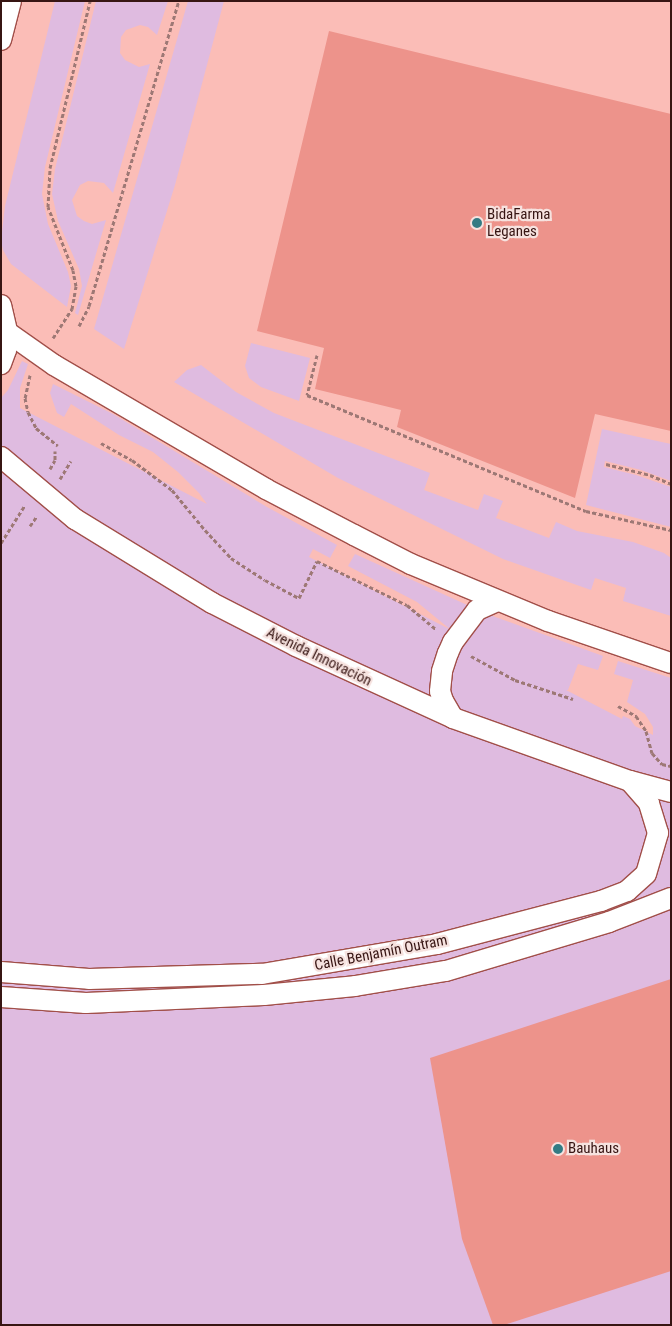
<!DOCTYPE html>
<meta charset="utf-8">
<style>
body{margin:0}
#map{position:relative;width:672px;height:1326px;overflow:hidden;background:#f6cfcb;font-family:"Roboto Condensed",sans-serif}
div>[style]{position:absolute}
.built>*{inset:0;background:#fbbdb7;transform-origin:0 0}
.green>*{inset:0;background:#dfbbe0}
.building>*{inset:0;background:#ed938b}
.path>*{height:3px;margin-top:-1.5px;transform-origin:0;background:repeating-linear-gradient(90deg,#9d7875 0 4px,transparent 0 6.5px)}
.roads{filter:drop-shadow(1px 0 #a14f49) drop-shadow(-1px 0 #a14f49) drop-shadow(0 1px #a14f49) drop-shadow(0 -1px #a14f49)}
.street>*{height:20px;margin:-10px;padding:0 10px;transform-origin:10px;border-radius:10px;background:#fff}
.dots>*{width:14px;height:14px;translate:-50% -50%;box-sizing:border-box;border:2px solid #f6e2df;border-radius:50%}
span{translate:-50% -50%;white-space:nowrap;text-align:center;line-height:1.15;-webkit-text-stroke:4.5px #f6e2df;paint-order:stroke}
.poi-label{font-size:15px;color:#371513}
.left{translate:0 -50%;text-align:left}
.street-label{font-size:15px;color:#371513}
.frame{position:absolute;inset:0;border:2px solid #371513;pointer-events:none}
</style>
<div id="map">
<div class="built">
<div style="left:1px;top:1px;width:670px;height:1322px"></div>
</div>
<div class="green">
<div style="clip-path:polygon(55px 1px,85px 1px,45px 167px,42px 194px,48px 224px,68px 272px,71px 286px,67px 307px,11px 264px,3px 250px,1px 241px,5px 206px)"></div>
<div style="clip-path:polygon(96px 1px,168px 1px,157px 35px,148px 27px,140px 25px,126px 30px,121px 37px,120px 53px,125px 60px,139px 67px,150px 64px,113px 193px,104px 183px,88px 181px,80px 185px,72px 200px,77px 216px,84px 221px,92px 224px,106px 220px,78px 315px,75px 313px,82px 286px,79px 269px,58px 221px,52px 194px,55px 169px)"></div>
<div style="clip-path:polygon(188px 1px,224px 1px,175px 185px,124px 349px,94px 329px)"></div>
<div style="clip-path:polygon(251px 343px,310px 358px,299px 401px,261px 387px,249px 378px,245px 366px)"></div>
<div style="clip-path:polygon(22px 361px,28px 364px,20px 388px,20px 408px,207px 504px,199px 493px,178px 472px,153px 452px,119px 435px,71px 404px,64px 417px,57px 413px,50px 393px,53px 384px,113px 414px,267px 507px,337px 545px,330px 558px,313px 549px,309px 557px,451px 630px,417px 602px,348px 566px,355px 554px,487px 614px,603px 656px,598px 670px,578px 664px,568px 690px,566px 690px,622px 719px,623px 716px,630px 719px,635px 726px,653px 735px,653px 727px,645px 714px,627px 702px,633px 680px,614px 674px,618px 661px,671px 678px,671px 1325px,1px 1325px,1px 398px,8px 390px)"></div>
<div style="clip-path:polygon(201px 365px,236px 392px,274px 413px,430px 473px,424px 490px,478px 510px,484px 494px,503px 501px,496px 518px,549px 538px,556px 522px,577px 531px,633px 542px,664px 553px,671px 558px,671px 616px,623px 601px,626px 588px,595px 578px,591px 590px,503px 559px,338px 478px,174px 382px,187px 370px)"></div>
<div style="clip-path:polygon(602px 429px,671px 444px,671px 481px,641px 470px,605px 461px,604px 467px,636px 475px,671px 487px,671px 527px,586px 505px)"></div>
</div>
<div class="building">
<div style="clip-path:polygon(329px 31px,671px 114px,671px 431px,595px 414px,575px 498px,397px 427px,401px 410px,315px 389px,324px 348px,257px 331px)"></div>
<div style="clip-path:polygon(671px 979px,671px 1271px,504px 1325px,493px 1325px,462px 1239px,430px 1058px)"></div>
</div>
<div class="path">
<div style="left:79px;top:326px;width:22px;rotate:-63deg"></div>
<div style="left:89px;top:306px;width:318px;rotate:-73.6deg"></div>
<div style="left:53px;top:338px;width:35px;rotate:-57deg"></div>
<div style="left:72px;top:309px;width:23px;rotate:-80deg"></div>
<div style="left:76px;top:286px;width:16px;rotate:-101deg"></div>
<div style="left:73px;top:270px;width:68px;rotate:-111.6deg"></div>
<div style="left:48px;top:207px;width:39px;rotate:-87deg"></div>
<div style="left:50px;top:168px;width:172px;rotate:-76.5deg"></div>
<div style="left:317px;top:355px;width:41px;rotate:104deg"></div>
<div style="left:307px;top:395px;width:302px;rotate:22.6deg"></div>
<div style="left:586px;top:511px;width:87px;rotate:12.6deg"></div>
<div style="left:30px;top:375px;width:24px;rotate:102deg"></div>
<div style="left:25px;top:398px;width:14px;rotate:78deg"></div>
<div style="left:28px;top:412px;width:18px;rotate:63deg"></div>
<div style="left:36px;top:428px;width:28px;rotate:39deg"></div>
<div style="left:101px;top:443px;width:35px;rotate:29deg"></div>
<div style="left:132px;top:460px;width:50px;rotate:36.9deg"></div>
<div style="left:172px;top:490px;width:52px;rotate:50.5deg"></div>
<div style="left:205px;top:530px;width:38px;rotate:47deg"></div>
<div style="left:231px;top:558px;width:40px;rotate:32.9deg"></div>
<div style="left:265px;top:580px;width:38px;rotate:28deg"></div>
<div style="left:299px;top:598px;width:41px;rotate:-64.1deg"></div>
<div style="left:317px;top:561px;width:100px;rotate:26.1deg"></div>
<div style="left:407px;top:605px;width:38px;rotate:40deg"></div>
<div style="left:606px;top:464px;width:45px;rotate:14deg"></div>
<div style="left:650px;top:475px;width:23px;rotate:23deg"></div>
<div style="left:50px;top:469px;width:10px;rotate:-61deg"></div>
<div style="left:55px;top:460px;width:9px;rotate:-90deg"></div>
<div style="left:60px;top:479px;width:21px;rotate:-59deg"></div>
<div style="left:30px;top:526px;width:12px;rotate:-55deg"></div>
<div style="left:1px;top:543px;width:45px;rotate:-57.7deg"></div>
<div style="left:471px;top:656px;width:50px;rotate:28.6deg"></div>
<div style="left:515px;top:680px;width:61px;rotate:18.1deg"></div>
<div style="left:618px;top:706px;width:21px;rotate:29deg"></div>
<div style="left:636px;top:716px;width:18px;rotate:56deg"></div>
<div style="left:646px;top:731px;width:23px;rotate:75deg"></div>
<div style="left:652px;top:753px;width:15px;rotate:48deg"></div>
<div style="left:662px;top:764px;width:9px;rotate:13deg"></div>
</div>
<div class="roads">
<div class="street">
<div style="left:1px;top:40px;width:40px;rotate:-75.6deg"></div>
<div style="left:1px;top:305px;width:28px;rotate:77deg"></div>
<div style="left:7px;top:332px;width:18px;rotate:93deg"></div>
<div style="left:6px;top:350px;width:15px;rotate:110deg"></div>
<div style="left:7px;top:332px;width:57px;rotate:35.1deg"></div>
<div style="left:54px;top:365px;width:246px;rotate:30.3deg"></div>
<div style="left:266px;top:489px;width:99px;rotate:27.6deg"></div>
<div style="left:354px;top:535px;width:64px;rotate:27deg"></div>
<div style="left:411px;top:564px;width:148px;rotate:22.6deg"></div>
<div style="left:548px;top:621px;width:130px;rotate:18.9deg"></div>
<div style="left:1px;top:457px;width:97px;rotate:40deg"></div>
<div style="left:75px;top:519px;width:161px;rotate:31.5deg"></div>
<div style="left:212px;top:603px;width:94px;rotate:27.1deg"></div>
<div style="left:296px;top:646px;width:173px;rotate:24.6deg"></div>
<div style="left:453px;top:718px;width:188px;rotate:19.6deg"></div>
<div style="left:630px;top:781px;width:42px;rotate:15deg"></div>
<div style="left:453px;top:718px;width:20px;rotate:-120deg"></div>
<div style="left:443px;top:701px;width:10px;rotate:-107deg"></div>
<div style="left:440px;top:691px;width:20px;rotate:-84deg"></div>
<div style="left:442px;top:671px;width:19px;rotate:-72deg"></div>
<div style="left:448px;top:653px;width:12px;rotate:-66deg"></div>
<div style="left:453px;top:642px;width:40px;rotate:-53deg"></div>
<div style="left:477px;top:610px;width:22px;rotate:-24deg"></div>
<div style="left:1px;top:972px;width:88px;rotate:4.5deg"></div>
<div style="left:89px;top:979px;width:173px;rotate:-1.7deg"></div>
<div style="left:262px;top:974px;width:178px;rotate:-9.7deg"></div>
<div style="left:437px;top:944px;width:170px;rotate:-14.7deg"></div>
<div style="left:601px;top:901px;width:28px;rotate:-21deg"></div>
<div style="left:627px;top:891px;width:25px;rotate:-42deg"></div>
<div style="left:646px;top:874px;width:43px;rotate:-73.7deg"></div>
<div style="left:658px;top:833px;width:31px;rotate:-107deg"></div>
<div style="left:649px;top:803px;width:29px;rotate:-131deg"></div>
<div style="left:1px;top:997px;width:85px;rotate:4deg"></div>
<div style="left:86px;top:1003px;width:178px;rotate:-2.6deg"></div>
<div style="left:264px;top:995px;width:91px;rotate:-5.6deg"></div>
<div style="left:355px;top:986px;width:92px;rotate:-9.4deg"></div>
<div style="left:446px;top:971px;width:170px;rotate:-16.7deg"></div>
<div style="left:609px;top:922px;width:66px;rotate:-21.2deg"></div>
</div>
</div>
<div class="dots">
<div style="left:477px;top:223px;background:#337b84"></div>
<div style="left:558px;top:1149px;background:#337b84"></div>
</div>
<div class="poi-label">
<span class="left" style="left:487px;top:223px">BidaFarma<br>Leganes</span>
<span class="left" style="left:568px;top:1149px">Bauhaus</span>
</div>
<div class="street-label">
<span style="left:319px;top:657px;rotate:26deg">Avenida Innovación</span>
<span style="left:381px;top:953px;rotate:-11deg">Calle Benjamín Outram</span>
</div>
<div class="frame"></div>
</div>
